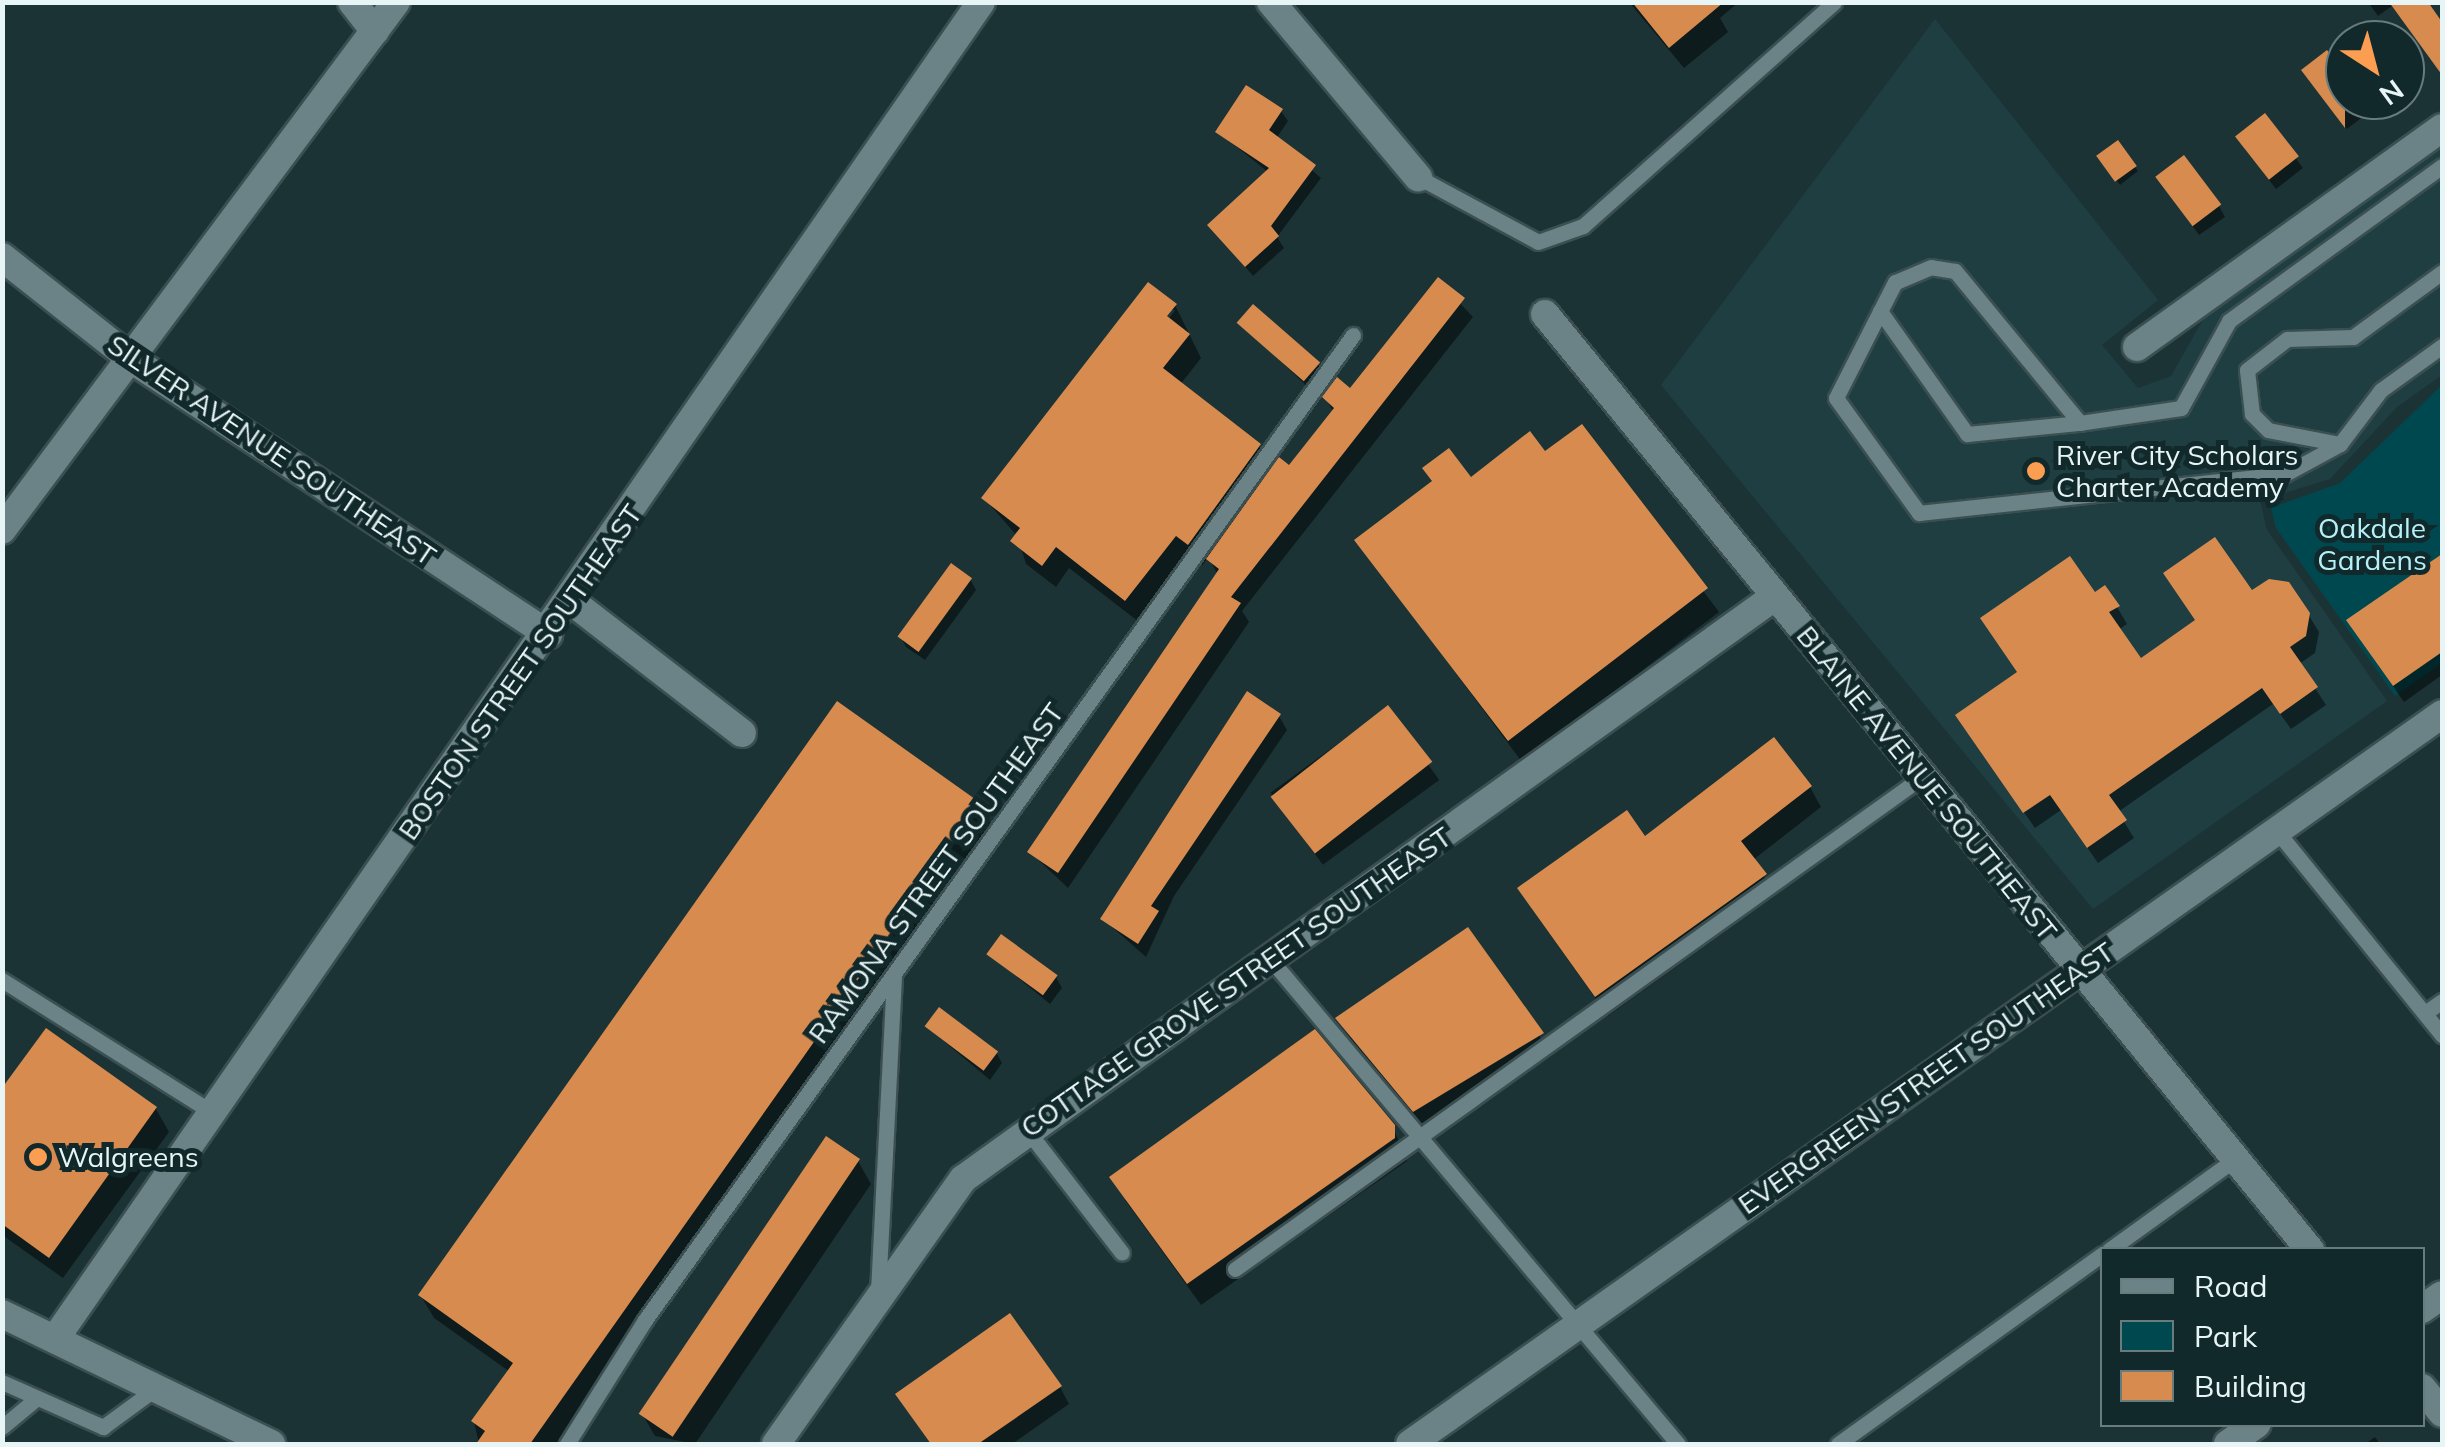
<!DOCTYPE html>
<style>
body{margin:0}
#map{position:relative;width:2445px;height:1447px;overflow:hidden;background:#1c3336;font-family:Mulish,sans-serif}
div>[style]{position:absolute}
.built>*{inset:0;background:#1e3e42}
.green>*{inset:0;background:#00484f}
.shadow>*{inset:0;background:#0007;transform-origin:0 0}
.building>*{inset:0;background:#d78b4f;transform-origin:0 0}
.roads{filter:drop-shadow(2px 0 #3b4f51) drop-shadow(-2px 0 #3b4f51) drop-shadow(0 2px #3b4f51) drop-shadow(0 -2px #3b4f51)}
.service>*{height:15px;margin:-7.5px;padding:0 7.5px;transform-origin:7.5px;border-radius:7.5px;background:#6b8386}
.minor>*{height:28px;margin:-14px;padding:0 14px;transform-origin:14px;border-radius:14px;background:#6b8386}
.tertiary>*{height:28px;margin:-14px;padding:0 14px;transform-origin:14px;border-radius:14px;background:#6b8386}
.secondary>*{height:28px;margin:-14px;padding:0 14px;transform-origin:14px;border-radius:14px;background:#6b8386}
.dots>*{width:28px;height:28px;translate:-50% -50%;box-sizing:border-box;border:5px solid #12292b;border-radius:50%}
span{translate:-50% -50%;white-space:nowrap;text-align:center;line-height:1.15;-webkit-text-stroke:10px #12292b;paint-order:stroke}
.street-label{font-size:28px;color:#e8f5f7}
.poi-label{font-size:28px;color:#e8f5f7}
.left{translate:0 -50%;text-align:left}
.park-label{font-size:28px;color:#b6f0f7}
.frame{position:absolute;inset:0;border:5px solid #e8f5f7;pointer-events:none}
.legend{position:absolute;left:2100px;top:1247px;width:325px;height:180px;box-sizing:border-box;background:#12292b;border:2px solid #687b7d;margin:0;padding:12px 18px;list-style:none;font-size:30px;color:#e8f5f7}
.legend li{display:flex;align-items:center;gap:20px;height:50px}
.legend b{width:50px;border:2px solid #687b7d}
.north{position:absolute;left:2325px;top:20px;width:100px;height:100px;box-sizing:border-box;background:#12292b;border:2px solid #687b7d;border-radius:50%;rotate:144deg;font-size:28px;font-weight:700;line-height:40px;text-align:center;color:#e8f5f7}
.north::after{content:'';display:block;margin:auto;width:35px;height:45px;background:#fb9e51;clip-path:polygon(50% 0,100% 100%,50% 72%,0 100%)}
</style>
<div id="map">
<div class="built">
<div style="clip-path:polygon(1935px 19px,2158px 300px,2102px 345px,2138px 388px,2171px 376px,2209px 309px,2442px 141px,2442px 375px,2397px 407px,2330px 479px,2260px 501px,2267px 530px,2387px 701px,2093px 909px,1661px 385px)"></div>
</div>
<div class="green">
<div style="clip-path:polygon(2442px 385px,2442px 663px,2395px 696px,2276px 528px,2271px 508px,2340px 483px)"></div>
</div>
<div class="shadow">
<div style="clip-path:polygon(1629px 2px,1739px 2px,1720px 18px,1728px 32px,1684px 68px)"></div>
<div style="clip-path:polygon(2368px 2px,2421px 2px,2442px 28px,2442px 73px,2392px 6px,2378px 16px)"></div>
<div style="clip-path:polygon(2345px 78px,2345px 100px,2362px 100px,2369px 112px,2347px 129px,2310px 81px)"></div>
<div style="clip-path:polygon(1281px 111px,1288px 121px,1276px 139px,1321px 178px,1277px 237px,1284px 248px,1253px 276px,1210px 225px,1268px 172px,1218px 132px)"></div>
<div style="clip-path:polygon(2265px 116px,2303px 168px,2276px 189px,2244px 148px)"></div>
<div style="clip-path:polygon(2102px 161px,2135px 167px,2138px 171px,2120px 185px)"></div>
<div style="clip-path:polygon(2165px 188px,2219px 206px,2225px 217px,2199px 235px)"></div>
<div style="clip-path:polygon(evenodd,1438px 280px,1473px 317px,1242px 611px,1249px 622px,1068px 888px,1030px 852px,1218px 575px,1208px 557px,1202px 566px,1190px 556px,1139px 622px,1069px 568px,1056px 587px,1026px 564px,1017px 536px,984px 498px,1149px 285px,1175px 305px,1201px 358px,1180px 385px,1259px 445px,1273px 470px,1279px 461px,1290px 469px,1334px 413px,1325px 397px,1337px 380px,1350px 392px,1438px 280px,1169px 310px,1175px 310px,1162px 328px,1158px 325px,1169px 310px)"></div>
<div style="clip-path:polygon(1240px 323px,1318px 364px,1324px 374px,1312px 391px)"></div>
<div style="clip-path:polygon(1581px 427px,1719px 612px,1522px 762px,1357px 541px,1470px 480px,1545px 455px)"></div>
<div style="clip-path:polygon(2439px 559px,2442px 675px,2404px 702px,2359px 638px)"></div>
<div style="clip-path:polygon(970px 579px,976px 590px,925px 660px,906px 647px,900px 636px)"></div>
<div style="clip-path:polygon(2251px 594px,2308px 614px,2319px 632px,2315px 653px,2299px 664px,2326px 705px,2291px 729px,2273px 704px,2118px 812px,2134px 838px,2098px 863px,2061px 810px,2035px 828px,1968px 732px,2019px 674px,2094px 595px,2117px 607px,2127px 624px,2118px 630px,2140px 661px)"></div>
<div style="left:1387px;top:708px;width:89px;height:144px;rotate:54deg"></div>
<div style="clip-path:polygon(1279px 716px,1287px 730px,1174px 896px,1146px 957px,1103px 919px)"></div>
<div style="clip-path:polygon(1810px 787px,1821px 807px,1753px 860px,1776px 895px,1608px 1016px,1532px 909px,1644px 840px)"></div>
<div style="clip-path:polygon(980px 805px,993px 828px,558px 1444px,479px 1444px,474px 1422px,510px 1372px,434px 1318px,421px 1296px)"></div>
<div style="left:1468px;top:930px;width:151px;height:158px;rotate:56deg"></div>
<div style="clip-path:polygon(989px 954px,1056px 977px,1062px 988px,1050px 1004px)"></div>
<div style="clip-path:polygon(927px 1027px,996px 1052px,1002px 1063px,990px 1080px)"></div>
<div style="clip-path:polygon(47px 1031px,156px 1109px,169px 1132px,63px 1278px,2px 1235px,2px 1093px)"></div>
<div style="clip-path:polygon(1393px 1127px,1407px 1161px,1201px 1305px,1125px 1200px)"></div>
<div style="clip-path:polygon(858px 1161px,871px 1184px,695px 1444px,655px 1436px,642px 1414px)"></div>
<div style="clip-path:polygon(1060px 1387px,1069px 1404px,1012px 1444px,932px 1444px,908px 1411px)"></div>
<div style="clip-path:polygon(2375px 1437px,2380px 1444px,2365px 1444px)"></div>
</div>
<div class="building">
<div style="clip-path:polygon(1632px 2px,1724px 2px,1669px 48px)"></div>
<div style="clip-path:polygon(2389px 2px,2428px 2px,2442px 22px,2442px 75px)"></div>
<div style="clip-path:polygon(2327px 50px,2345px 74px,2345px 128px,2301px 70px)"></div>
<div style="clip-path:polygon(1246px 85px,1283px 109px,1269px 130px,1316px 165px,1271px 226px,1279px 236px,1245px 267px,1207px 225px,1269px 168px,1215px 132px)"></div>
<div style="left:2265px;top:113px;width:55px;height:38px;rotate:52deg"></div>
<div style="left:2118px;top:140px;width:32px;height:27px;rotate:54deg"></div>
<div style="left:2184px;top:155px;width:62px;height:36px;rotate:53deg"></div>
<div style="clip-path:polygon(1438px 277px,1465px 298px,1231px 597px,1241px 603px,1058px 873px,1027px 852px,1219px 569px,1206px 559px,1279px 457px,1289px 465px,1334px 408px,1322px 397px,1337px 377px,1350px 388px)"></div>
<div style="clip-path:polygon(1148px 282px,1177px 304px,1167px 316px,1190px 334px,1163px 368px,1261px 444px,1188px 545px,1176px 536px,1125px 601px,1056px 547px,1042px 566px,1010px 541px,1020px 528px,981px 498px)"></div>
<div style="left:1253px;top:304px;width:89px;height:25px;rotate:41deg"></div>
<div style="clip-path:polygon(1582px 424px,1708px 588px,1508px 741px,1354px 540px,1432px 481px,1422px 468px,1449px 448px,1471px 477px,1530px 431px,1545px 451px)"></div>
<div style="clip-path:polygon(2215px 537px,2252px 590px,2269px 579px,2289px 582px,2310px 613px,2306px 636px,2290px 647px,2318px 687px,2280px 714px,2262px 688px,2109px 795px,2127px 820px,2087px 848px,2050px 795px,2023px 813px,1955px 715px,2017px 672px,1980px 618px,2070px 556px,2095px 592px,2105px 585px,2120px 606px,2109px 612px,2141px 658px,2195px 620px,2163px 573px)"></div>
<div style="clip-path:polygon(2442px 554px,2442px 652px,2393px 686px,2346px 620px)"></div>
<div style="left:951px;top:563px;width:26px;height:91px;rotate:36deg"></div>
<div style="clip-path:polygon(1247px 691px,1281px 714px,1151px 906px,1159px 911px,1138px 944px,1100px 919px)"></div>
<div style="clip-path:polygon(837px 701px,982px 804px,530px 1444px,476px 1444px,485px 1431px,471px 1421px,513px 1363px,418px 1295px)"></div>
<div style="left:1388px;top:705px;width:72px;height:149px;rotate:52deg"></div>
<div style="clip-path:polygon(1774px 737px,1812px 786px,1741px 841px,1767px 874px,1595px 997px,1517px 888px,1627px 810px,1645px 836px)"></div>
<div style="clip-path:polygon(1468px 927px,1544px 1033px,1413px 1112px,1335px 1018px)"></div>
<div style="left:1001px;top:934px;width:70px;height:25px;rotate:36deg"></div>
<div style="left:939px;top:1007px;width:74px;height:24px;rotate:37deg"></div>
<div style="clip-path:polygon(46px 1028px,157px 1107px,49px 1258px,2px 1224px,2px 1088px)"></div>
<div style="clip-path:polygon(1315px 1029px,1395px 1125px,1395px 1138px,1187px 1284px,1109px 1177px)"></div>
<div style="left:826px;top:1136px;width:41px;height:335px;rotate:34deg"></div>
<div style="clip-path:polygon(1010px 1313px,1062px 1386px,978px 1444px,931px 1444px,895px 1394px)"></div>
</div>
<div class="roads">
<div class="service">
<div style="left:2442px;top:166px;width:263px;rotate:144deg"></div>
<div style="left:2229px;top:321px;width:99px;rotate:118.9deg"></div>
<div style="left:2181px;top:408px;width:102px;rotate:171.6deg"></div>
<div style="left:2080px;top:423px;width:197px;rotate:-129.4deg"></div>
<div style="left:1955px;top:271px;width:24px;rotate:-171deg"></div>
<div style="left:1931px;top:267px;width:39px;rotate:157deg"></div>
<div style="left:1895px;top:282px;width:130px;rotate:117deg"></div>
<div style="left:1836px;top:398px;width:142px;rotate:54.2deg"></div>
<div style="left:1919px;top:513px;width:368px;rotate:-6.1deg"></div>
<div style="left:2285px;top:474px;width:63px;rotate:-28.6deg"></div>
<div style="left:2340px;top:444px;width:68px;rotate:-52.8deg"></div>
<div style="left:2381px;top:390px;width:75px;rotate:-35.8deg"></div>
<div style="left:1418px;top:177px;width:136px;rotate:28.4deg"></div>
<div style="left:1538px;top:242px;width:48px;rotate:-19.6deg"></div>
<div style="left:1583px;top:226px;width:336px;rotate:-41.7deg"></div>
<div style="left:1880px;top:311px;width:151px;rotate:54.7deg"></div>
<div style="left:1967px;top:434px;width:114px;rotate:-5.6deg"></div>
<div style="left:2340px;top:444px;width:73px;rotate:-169deg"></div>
<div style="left:2268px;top:430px;width:23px;rotate:-135deg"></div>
<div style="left:2252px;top:414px;width:44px;rotate:-96.5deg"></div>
<div style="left:2247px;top:370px;width:51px;rotate:-37.8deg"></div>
<div style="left:2287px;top:339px;width:66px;rotate:-1.7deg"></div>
<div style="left:2353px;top:337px;width:110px;rotate:-36.1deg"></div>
<div style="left:2276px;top:830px;width:264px;rotate:51deg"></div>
<div style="left:1271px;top:960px;width:632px;rotate:49.94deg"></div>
<div style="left:2px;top:980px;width:249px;rotate:32.2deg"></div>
<div style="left:2425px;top:1013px;width:21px;rotate:-35deg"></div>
<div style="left:1027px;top:1130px;width:155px;rotate:52.3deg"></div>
<div style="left:2109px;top:1250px;width:155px;rotate:-35.8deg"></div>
<div style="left:1235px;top:1269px;width:845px;rotate:-35.61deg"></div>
<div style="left:878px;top:1292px;width:317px;rotate:-87.1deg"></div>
<div style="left:2px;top:1382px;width:111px;rotate:24deg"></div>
<div style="left:103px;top:1427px;width:66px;rotate:-36.3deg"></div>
<div style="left:2px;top:1427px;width:45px;rotate:-39.6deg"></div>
<div style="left:567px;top:1444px;width:146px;rotate:-57.8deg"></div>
<div style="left:645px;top:1320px;width:1213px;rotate:-54.29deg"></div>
<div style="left:1838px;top:1444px;width:325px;rotate:-35.7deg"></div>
</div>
<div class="minor">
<div style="left:352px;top:2px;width:37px;rotate:52deg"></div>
<div style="left:1271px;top:2px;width:229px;rotate:50deg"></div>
<div style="left:2px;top:257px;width:164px;rotate:38.3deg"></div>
<div style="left:131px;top:359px;width:500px;rotate:33.4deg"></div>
<div style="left:1545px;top:314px;width:1209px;rotate:50.74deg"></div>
<div style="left:2137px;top:347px;width:375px;rotate:-35.7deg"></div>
<div style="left:2px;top:530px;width:659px;rotate:-53.27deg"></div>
<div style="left:571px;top:601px;width:216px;rotate:37.7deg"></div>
<div style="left:55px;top:1339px;width:1626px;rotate:-55.29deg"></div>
<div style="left:2422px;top:1388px;width:32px;rotate:51deg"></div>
<div style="left:776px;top:1444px;width:324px;rotate:-54.8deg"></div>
<div style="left:963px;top:1179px;width:998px;rotate:-35.66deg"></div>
<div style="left:1410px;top:1444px;width:1264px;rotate:-35.27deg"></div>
</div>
<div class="tertiary">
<div style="left:2422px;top:1309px;width:24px;rotate:-35deg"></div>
<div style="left:2228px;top:1444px;width:35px;rotate:-35deg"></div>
</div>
<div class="secondary">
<div style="left:2px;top:1314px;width:299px;rotate:25.8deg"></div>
</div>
</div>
<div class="dots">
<div style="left:2036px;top:471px;background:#fb9e51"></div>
<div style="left:38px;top:1157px;background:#fb9e51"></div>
</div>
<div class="street-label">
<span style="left:272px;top:450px;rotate:34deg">SILVER AVENUE SOUTHEAST</span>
<span style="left:520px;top:672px;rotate:-55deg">BOSTON STREET SOUTHEAST</span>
<span style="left:1927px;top:783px;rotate:51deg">BLAINE AVENUE SOUTHEAST</span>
<span style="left:936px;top:873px;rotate:-54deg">RAMONA STREET SOUTHEAST</span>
<span style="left:1236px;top:982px;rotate:-35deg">COTTAGE GROVE STREET SOUTHEAST</span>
<span style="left:1926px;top:1078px;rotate:-35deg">EVERGREEN STREET SOUTHEAST</span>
</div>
<div class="poi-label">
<span class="left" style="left:2056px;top:471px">River City Scholars<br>Charter Academy</span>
<span class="left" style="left:58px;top:1157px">Walgreens</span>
</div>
<div class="park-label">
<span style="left:2372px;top:544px">Oakdale<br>Gardens</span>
</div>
<div class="frame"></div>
<ul class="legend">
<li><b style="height:12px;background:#6b8386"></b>Road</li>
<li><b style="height:28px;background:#00484f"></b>Park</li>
<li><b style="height:28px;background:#d78b4f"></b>Building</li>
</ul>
<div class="north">N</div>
</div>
